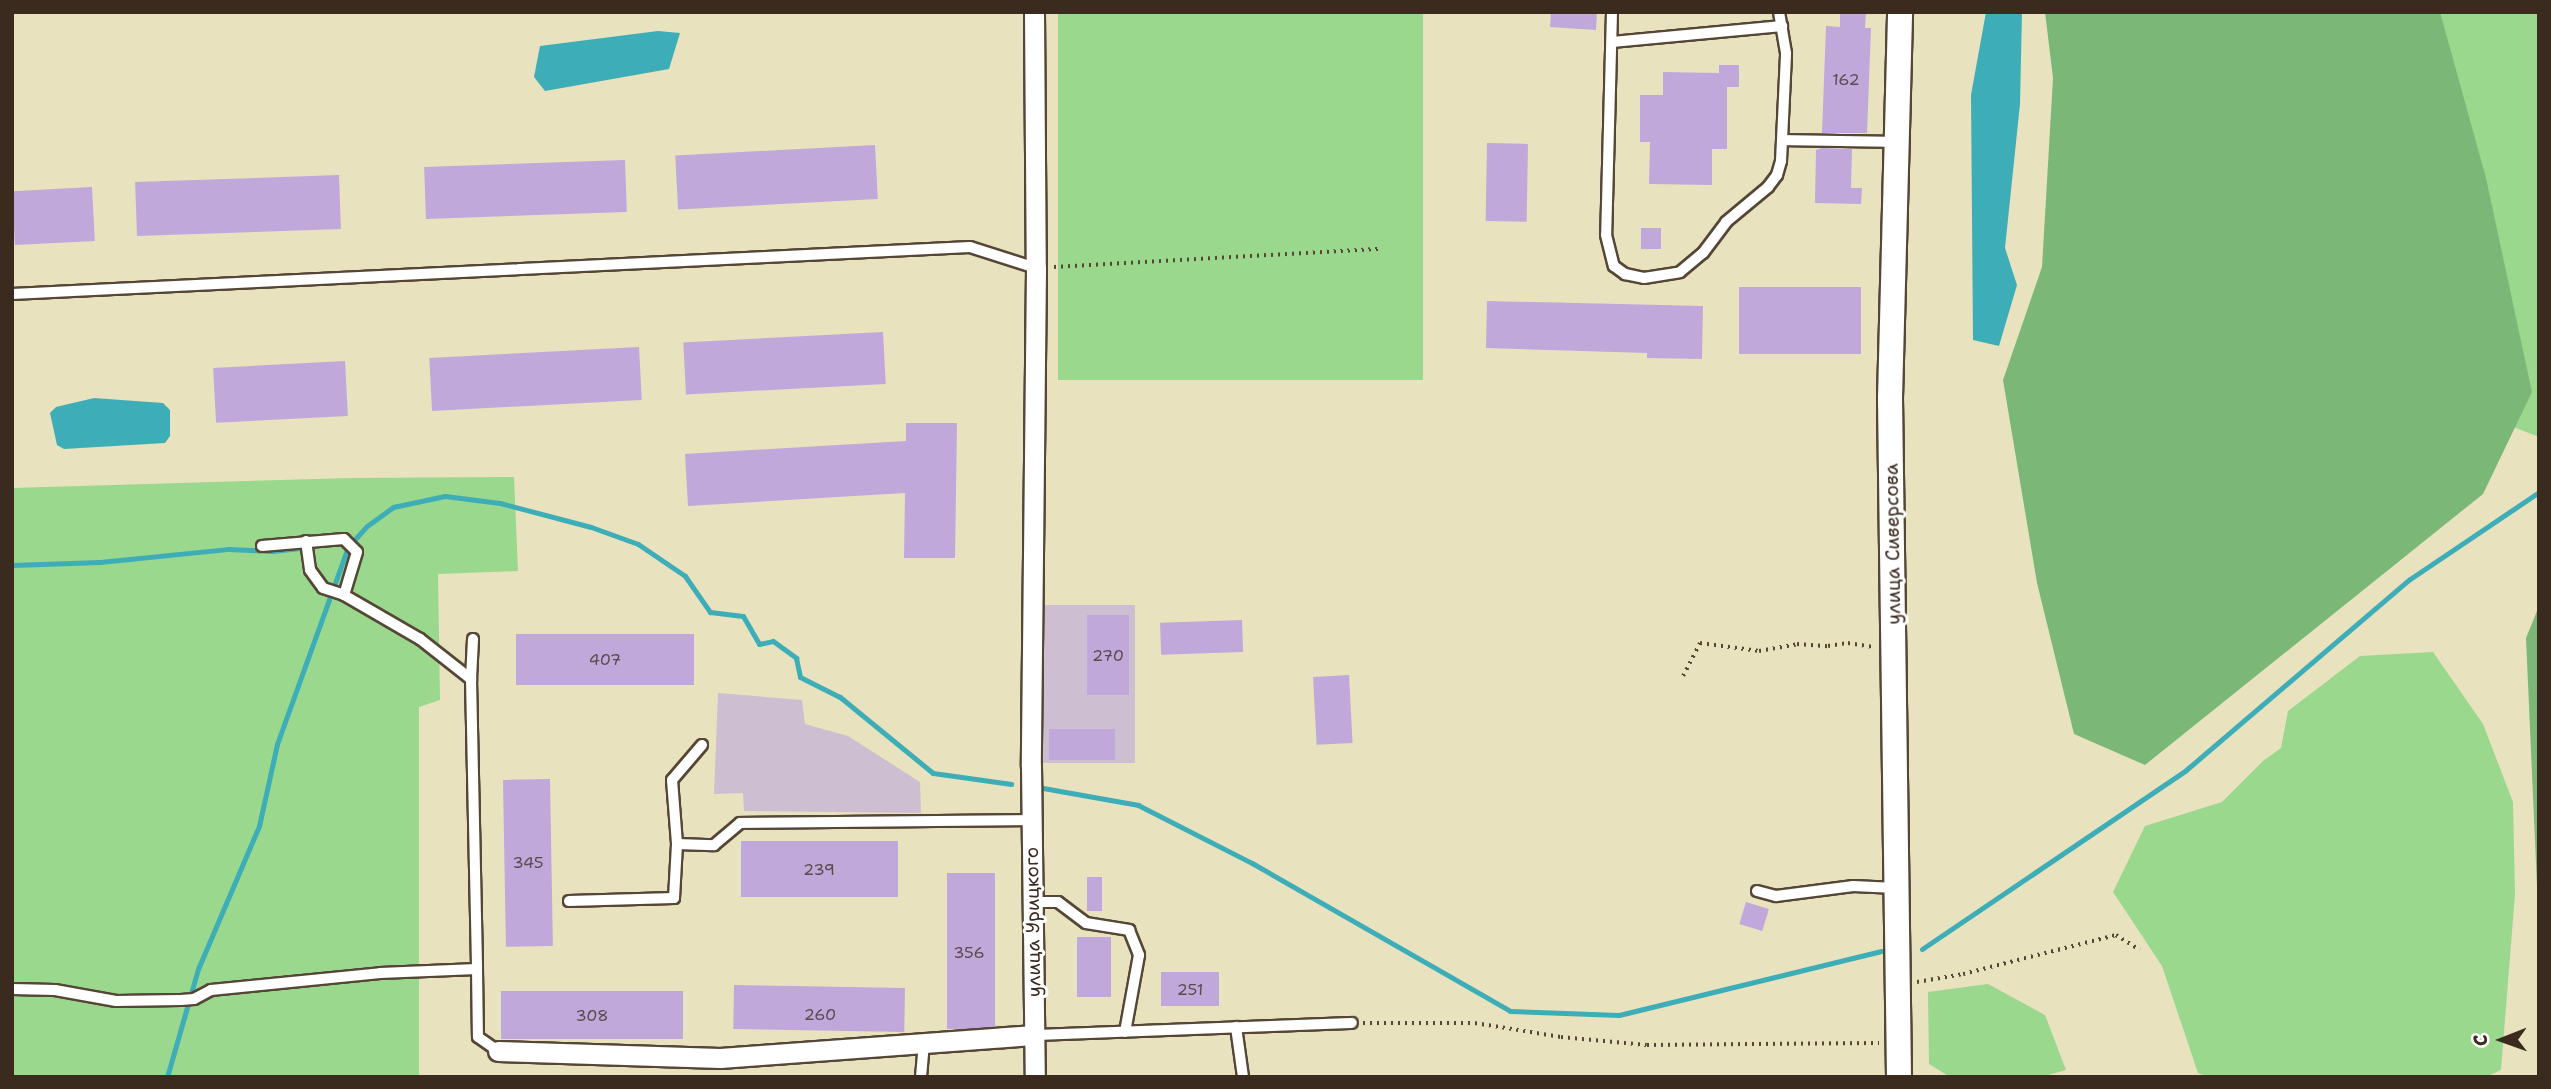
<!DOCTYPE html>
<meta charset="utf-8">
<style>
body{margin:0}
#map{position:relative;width:2551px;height:1089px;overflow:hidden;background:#e9e2bf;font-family:"Shantell Sans",sans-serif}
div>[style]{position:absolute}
.industrial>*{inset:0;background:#cebed1;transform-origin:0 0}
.green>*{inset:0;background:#9ad88d;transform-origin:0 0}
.forest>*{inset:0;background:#7bb878}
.water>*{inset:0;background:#3dadb7}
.stream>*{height:5px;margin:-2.5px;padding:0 2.5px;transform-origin:2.5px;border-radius:2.5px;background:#3dadb7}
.building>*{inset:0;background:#c0a8da;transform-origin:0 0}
.path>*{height:3.5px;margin-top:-1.75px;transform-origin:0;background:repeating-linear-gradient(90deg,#554636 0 2px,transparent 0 7px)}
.roads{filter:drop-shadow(2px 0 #554636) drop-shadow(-2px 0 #554636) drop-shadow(0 2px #554636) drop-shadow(0 -2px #554636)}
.service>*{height:10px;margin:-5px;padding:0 5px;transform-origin:5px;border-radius:5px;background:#fff}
.minor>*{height:19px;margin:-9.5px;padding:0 9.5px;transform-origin:9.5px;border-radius:9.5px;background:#fff}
.tertiary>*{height:24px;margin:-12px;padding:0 12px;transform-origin:12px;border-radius:12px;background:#fff}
span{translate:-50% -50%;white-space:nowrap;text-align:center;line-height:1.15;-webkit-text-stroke:6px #fff;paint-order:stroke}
.number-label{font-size:16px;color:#5c4a4d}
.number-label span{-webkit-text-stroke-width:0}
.street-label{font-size:19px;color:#3b2a1e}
.frame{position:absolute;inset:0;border:14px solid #3b2a1e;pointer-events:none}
.north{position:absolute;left:2467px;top:1005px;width:70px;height:70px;-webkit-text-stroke:5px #fff;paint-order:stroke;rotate:269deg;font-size:19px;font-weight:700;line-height:28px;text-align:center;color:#3b2a1e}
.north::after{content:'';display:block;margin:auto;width:24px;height:32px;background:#3b2a1e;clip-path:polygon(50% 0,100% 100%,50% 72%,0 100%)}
</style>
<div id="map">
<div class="industrial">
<div style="left:1135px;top:605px;width:158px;height:93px;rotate:90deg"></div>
<div style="clip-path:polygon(718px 693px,802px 700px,805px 724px,848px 736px,920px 782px,921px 813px,744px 811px,743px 793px,714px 794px)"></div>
</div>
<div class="green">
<div style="left:1058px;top:12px;width:365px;height:368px"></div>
<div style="clip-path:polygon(2406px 12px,2539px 12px,2539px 437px,2488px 417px)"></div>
<div style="clip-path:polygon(514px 477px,518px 571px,438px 574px,440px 700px,419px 707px,419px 1077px,12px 1077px,12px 488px,351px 478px)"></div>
<div style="clip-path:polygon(2433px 652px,2483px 724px,2513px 802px,2515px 894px,2501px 1070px,2486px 1077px,2209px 1077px,2198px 1073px,2162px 966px,2113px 892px,2145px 826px,2222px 802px,2263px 761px,2281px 748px,2288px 711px,2360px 656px)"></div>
<div style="clip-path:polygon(1988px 984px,2045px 1015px,2066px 1070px,2041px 1077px,1950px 1077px,1929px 1064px,1928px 992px)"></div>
</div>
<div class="forest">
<div style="clip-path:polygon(2045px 12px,2440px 12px,2486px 178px,2532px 392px,2483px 494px,2145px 765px,2074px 734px,2037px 583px,2003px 380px,2042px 267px,2053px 78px)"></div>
<div style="clip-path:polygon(2539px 606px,2539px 931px,2526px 638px)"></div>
</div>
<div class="water">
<div style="clip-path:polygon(1986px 12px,2022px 12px,2020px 104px,2005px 248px,2017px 285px,1999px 346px,1973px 340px,1971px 95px)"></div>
<div style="clip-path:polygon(658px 31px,680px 33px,669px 69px,545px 91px,534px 77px,540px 46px)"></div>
<div style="clip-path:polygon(94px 398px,163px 403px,170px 410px,170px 436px,165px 443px,64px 449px,57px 445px,50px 413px,56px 407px)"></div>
</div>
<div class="stream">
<div style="left:12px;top:565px;width:88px;rotate:-2deg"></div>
<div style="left:100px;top:562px;width:130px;rotate:-5.8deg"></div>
<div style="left:229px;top:549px;width:43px;rotate:2.7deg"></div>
<div style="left:272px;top:551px;width:31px;rotate:-6deg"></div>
<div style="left:1043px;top:788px;width:97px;rotate:10.1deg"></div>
<div style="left:1138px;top:805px;width:128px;rotate:27deg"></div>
<div style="left:1252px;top:863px;width:297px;rotate:29.8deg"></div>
<div style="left:1510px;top:1011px;width:109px;rotate:2.1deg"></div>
<div style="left:1619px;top:1015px;width:270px;rotate:-13.7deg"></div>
<div style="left:1922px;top:949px;width:319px;rotate:-34.1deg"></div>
<div style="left:2186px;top:770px;width:294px;rotate:-40.5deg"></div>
<div style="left:2410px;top:579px;width:156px;rotate:-34deg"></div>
<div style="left:167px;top:1077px;width:112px;rotate:-74deg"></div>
<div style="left:198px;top:969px;width:155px;rotate:-66.9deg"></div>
<div style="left:259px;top:826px;width:84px;rotate:-77.6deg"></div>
<div style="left:277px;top:744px;width:209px;rotate:-70.2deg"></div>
<div style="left:348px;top:547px;width:28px;rotate:-48deg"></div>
<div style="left:367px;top:526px;width:32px;rotate:-36deg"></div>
<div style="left:393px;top:507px;width:53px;rotate:-11.9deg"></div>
<div style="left:445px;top:496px;width:55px;rotate:7.3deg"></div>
<div style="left:500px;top:503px;width:94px;rotate:14.8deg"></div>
<div style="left:591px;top:527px;width:50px;rotate:19.9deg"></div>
<div style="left:638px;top:544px;width:57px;rotate:34.2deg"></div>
<div style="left:685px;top:576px;width:44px;rotate:55.2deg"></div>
<div style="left:710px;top:612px;width:33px;rotate:7deg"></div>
<div style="left:743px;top:616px;width:32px;rotate:60deg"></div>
<div style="left:759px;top:644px;width:14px;rotate:-12deg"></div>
<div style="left:773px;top:641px;width:29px;rotate:36deg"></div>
<div style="left:796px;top:658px;width:19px;rotate:78deg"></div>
<div style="left:800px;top:677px;width:45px;rotate:26.6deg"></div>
<div style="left:840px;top:697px;width:120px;rotate:39.3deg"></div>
<div style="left:933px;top:773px;width:79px;rotate:8deg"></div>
</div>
<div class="building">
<div style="clip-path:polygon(1551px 12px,1597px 12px,1596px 30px,1550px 27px)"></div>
<div style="clip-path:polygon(1840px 12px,1866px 12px,1865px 28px,1871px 28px,1867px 133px,1822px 133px,1826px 26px,1840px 27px)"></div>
<div style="clip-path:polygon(1719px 65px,1739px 65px,1739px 87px,1727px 87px,1727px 149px,1712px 149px,1712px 185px,1649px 184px,1650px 142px,1640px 142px,1640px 95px,1663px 95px,1663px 72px,1719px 73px)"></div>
<div style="left:1487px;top:143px;width:41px;height:78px;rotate:1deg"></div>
<div style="left:875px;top:145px;width:54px;height:200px;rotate:87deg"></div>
<div style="clip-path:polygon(1822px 148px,1852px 149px,1851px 188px,1862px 188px,1861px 204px,1815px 203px,1816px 150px)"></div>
<div style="left:625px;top:160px;width:52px;height:201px;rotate:88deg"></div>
<div style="left:339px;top:175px;width:54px;height:204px;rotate:88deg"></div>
<div style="left:92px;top:187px;width:54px;height:80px;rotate:87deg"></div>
<div style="left:1661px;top:228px;width:21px;height:20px;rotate:90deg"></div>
<div style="left:1739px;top:287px;width:122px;height:67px"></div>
<div style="clip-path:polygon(1487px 301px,1703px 306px,1702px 359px,1647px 358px,1647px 353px,1486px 348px)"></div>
<div style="left:883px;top:332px;width:52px;height:200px;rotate:87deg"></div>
<div style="left:639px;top:347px;width:53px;height:210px;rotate:87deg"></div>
<div style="left:345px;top:361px;width:55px;height:132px;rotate:87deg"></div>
<div style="clip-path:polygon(906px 423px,957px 423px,955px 558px,904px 558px,905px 493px,688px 506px,685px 454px,906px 441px)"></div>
<div style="left:1129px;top:615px;width:80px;height:42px;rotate:90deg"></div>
<div style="left:1242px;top:620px;width:32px;height:82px;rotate:88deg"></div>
<div style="left:694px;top:634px;width:51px;height:178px;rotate:90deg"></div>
<div style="left:1349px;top:675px;width:68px;height:36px;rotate:87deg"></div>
<div style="left:1115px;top:729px;width:31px;height:66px;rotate:90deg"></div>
<div style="left:550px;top:779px;width:167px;height:47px;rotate:89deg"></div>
<div style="left:898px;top:841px;width:56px;height:157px;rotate:90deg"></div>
<div style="left:947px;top:873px;width:48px;height:156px"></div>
<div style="left:1087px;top:877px;width:15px;height:34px"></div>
<div style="left:1746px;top:902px;width:24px;height:23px;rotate:17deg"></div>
<div style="left:1111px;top:937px;width:60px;height:34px;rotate:90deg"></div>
<div style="left:1219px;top:972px;width:34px;height:58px;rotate:90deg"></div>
<div style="left:905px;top:988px;width:44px;height:171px;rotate:91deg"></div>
<div style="left:683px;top:991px;width:48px;height:182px;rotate:90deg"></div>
</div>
<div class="path">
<div style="left:1054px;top:267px;width:327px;rotate:-3.2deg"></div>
<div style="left:1683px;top:676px;width:37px;rotate:-63deg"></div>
<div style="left:1700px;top:643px;width:60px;rotate:7.7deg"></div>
<div style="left:1759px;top:651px;width:39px;rotate:-10deg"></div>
<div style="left:1797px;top:644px;width:31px;rotate:4deg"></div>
<div style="left:1828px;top:646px;width:20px;rotate:-9deg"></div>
<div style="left:1848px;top:643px;width:24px;rotate:9deg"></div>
<div style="left:1917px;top:982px;width:47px;rotate:-9.9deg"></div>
<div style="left:1963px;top:974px;width:158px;rotate:-14.3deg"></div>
<div style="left:2116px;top:935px;width:28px;rotate:32deg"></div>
<div style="left:1363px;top:1023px;width:112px"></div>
<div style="left:1475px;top:1023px;width:87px;rotate:9.2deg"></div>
<div style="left:1561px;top:1037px;width:86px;rotate:5.3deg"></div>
<div style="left:1647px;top:1045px;width:232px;rotate:-0.5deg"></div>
</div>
<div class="roads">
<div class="service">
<div style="left:1612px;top:12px;width:223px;rotate:91.5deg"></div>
<div style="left:1606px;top:235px;width:32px;rotate:76deg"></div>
<div style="left:1614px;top:266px;width:14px;rotate:36deg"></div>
<div style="left:1625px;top:274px;width:19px;rotate:12deg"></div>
<div style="left:1644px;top:278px;width:36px;rotate:-9deg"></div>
<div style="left:1680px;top:272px;width:30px;rotate:-40deg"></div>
<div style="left:1703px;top:253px;width:39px;rotate:-53deg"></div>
<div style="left:1726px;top:222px;width:55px;rotate:-39.8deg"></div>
<div style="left:1768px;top:187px;width:15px;rotate:-53deg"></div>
<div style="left:1777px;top:175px;width:15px;rotate:-74deg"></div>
<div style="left:1781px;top:161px;width:108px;rotate:-87.3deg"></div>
<div style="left:1786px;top:53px;width:42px;rotate:-99.7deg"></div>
<div style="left:1612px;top:42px;width:171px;rotate:-5.4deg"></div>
<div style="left:1783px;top:140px;width:114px;rotate:1deg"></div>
<div style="left:12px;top:294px;width:959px;rotate:-2.81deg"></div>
<div style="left:970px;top:247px;width:69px;rotate:17.7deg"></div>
<div style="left:306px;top:541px;width:29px;rotate:82deg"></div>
<div style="left:310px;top:570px;width:22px;rotate:54deg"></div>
<div style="left:323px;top:588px;width:22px;rotate:18deg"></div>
<div style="left:262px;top:546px;width:82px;rotate:-4.9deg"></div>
<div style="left:344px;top:539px;width:18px;rotate:45deg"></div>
<div style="left:357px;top:552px;width:45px;rotate:106.8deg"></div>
<div style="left:344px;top:595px;width:88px;rotate:30.1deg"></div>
<div style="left:420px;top:639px;width:65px;rotate:38.1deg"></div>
<div style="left:471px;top:679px;width:290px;rotate:88.8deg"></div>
<div style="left:471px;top:679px;width:40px;rotate:-87.1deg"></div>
<div style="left:702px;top:745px;width:46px;rotate:130.6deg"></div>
<div style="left:672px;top:780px;width:64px;rotate:85.5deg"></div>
<div style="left:677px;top:844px;width:37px;rotate:2deg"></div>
<div style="left:714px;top:845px;width:34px;rotate:-40deg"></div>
<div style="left:740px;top:823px;width:292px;rotate:-0.6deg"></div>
<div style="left:1757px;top:891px;width:20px;rotate:15deg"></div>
<div style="left:1776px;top:896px;width:78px;rotate:-7.4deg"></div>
<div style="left:1853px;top:886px;width:43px;rotate:2.7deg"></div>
<div style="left:569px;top:901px;width:105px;rotate:-1.6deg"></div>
<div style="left:674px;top:898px;width:54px;rotate:-86.8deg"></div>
<div style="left:1033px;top:902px;width:25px"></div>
<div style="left:1058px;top:902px;width:35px;rotate:37deg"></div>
<div style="left:1086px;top:923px;width:44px;rotate:9.2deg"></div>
<div style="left:1129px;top:930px;width:27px;rotate:68deg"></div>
<div style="left:1139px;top:955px;width:78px;rotate:100.3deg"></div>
<div style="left:12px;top:989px;width:43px;rotate:1.3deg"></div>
<div style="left:55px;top:990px;width:62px;rotate:10.2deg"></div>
<div style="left:116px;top:1001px;width:65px;rotate:-0.9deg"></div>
<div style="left:181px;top:1000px;width:13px;rotate:-4deg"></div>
<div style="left:194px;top:999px;width:19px;rotate:-28deg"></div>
<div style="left:211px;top:990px;width:170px;rotate:-5.7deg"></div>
<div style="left:380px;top:973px;width:97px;rotate:-2.4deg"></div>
<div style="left:477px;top:969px;width:68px;rotate:89.2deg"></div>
<div style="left:478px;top:1037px;width:24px;rotate:35deg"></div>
<div style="left:1236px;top:1027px;width:50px;rotate:82deg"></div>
<div style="left:1035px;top:1035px;width:317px;rotate:-2.2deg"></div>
<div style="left:921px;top:1077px;width:34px;rotate:-85deg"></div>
</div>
<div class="minor">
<div style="left:1034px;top:12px;width:256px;rotate:89.6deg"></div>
<div style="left:1036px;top:268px;width:498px;rotate:90.6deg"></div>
<div style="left:1031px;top:766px;width:311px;rotate:89.3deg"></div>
<div style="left:498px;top:1051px;width:222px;rotate:1.8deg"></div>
<div style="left:720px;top:1058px;width:316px;rotate:-4.2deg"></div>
</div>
<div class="tertiary">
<div style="left:1899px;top:1077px;width:679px;rotate:-90.76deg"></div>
<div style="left:1890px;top:398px;width:386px;rotate:-88.5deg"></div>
</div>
</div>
<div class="number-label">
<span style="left:1846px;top:80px">162</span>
<span style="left:1108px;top:656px">270</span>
<span style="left:605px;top:660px">407</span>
<span style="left:528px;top:863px">345</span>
<span style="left:819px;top:870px">239</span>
<span style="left:969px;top:953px">356</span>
<span style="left:1190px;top:990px">251</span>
<span style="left:820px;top:1015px">260</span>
<span style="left:592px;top:1016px">308</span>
</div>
<div class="street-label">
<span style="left:1893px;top:544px;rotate:-91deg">улица Сиверсова</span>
<span style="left:1033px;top:922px;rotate:-91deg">улица Урицкого</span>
</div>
<div class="frame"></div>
<div class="north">С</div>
</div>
